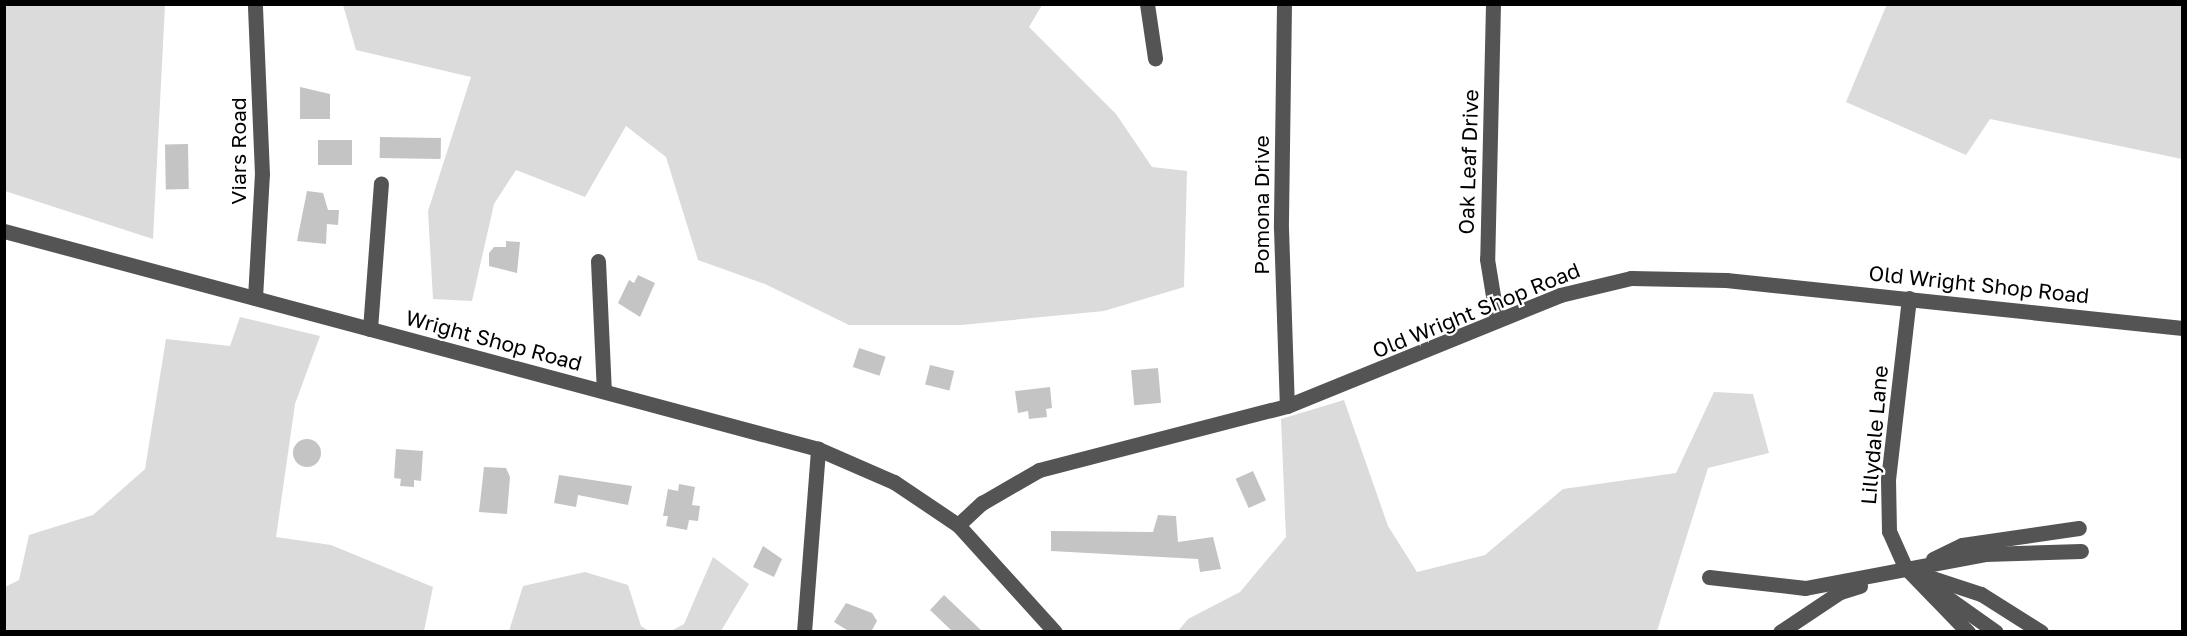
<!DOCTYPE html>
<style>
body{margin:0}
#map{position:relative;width:2187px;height:636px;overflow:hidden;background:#fff;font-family:"Golos Text",sans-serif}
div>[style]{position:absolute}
.green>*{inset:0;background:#dbdbdb}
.building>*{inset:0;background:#c4c4c4;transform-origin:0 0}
.round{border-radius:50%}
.minor>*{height:15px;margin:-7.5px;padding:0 7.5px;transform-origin:7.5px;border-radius:7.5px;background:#545454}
span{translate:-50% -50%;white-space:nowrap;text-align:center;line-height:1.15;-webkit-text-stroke:4.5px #fff;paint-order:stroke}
.street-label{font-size:21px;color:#000}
.frame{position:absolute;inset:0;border:6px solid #000;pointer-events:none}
</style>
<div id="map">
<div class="green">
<div style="clip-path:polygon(5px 4px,165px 5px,153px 239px,5px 191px)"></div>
<div style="clip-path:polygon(1887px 4px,2182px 5px,2182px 159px,1990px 119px,1966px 155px,1846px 102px)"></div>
<div style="clip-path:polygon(343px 5px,1042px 5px,1029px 27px,1116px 114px,1152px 167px,1187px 171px,1184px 287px,1104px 311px,961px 325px,849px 325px,765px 284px,698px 260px,666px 157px,626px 126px,585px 197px,516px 170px,494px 204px,472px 301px,433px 299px,428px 211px,471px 77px,356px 50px)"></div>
<div style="clip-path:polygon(240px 317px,320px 336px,295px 404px,276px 537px,331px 545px,433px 587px,424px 631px,5px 631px,5px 587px,19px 580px,29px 535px,93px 515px,145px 469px,166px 339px,230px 346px)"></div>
<div style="clip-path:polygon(1714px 392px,1753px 394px,1769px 453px,1708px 468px,1657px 631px,1178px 631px,1188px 619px,1240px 592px,1286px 537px,1281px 419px,1344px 400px,1388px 526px,1417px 572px,1485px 555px,1563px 489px,1676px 473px)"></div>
<div style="clip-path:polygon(713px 557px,749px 584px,721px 631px,671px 631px,684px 624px)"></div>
<div style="clip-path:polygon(585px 572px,628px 585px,641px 626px,649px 631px,509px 631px,523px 586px)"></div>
</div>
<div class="building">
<div style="clip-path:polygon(300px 87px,330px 94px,330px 119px,300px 119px)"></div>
<div style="left:380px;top:137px;width:61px;height:21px;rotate:1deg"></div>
<div style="left:318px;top:140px;width:34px;height:25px"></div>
<div style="left:188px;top:144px;width:45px;height:23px;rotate:89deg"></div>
<div style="clip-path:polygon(307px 191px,323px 193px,328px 210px,339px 210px,338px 225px,327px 224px,326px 244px,297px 241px)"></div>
<div style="clip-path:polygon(506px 241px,520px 242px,517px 273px,489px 266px,489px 253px,494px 247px,506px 247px)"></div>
<div style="clip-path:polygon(638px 275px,655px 283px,640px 317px,618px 303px,629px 280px,634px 283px)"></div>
<div style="left:859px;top:348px;width:28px;height:20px;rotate:18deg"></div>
<div style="left:930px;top:365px;width:25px;height:20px;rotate:14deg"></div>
<div style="left:1158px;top:368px;width:35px;height:27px;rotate:85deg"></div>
<div style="clip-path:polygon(1050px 387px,1052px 408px,1046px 409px,1047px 417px,1029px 419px,1028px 411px,1018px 413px,1015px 391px)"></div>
<div class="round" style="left:293px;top:439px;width:28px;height:28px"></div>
<div style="clip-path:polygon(396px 449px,423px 451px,421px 481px,414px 480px,414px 487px,400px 486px,401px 479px,394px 478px)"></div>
<div style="clip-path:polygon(484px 467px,506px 468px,510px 477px,507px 514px,479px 512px)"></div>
<div style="left:1253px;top:471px;width:32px;height:19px;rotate:66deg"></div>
<div style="clip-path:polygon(559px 475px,632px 486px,628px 505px,578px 495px,576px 507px,554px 503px)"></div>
<div style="clip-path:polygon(679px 484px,695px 487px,692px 505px,700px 506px,698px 521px,689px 520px,687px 530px,666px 526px,668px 516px,663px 516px,668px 489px,678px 491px)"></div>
<div style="clip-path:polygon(1158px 515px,1176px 516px,1178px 542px,1213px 537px,1221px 569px,1200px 572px,1198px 559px,1051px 551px,1051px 531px,1153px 532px)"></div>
<div style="clip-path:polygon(763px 546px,782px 559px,774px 577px,753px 567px)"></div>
<div style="clip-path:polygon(944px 595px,983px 632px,953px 632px,930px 610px)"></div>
<div style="clip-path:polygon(846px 603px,872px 613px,877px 621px,871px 632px,850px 632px,834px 622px)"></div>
</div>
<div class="minor">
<div style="left:1147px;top:4px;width:55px;rotate:81.6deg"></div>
<div style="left:1284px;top:4px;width:224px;rotate:90.8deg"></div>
<div style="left:1281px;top:228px;width:178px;rotate:88.1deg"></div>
<div style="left:1493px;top:4px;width:255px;rotate:91.3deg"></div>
<div style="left:1487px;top:259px;width:62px;rotate:80.7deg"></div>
<div style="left:4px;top:231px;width:843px;rotate:14.99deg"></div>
<div style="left:818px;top:449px;width:83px;rotate:23.5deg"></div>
<div style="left:894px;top:482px;width:77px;rotate:33.9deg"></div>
<div style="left:958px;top:525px;width:144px;rotate:47.8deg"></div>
<div style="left:598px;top:261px;width:130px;rotate:87.4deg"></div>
<div style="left:255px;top:298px;width:124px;rotate:-86.8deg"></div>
<div style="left:262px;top:174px;width:170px;rotate:-92.4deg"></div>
<div style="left:1909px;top:298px;width:182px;rotate:96.6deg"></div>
<div style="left:1888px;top:479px;width:52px;rotate:88.9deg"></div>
<div style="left:1889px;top:531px;width:39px;rotate:66deg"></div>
<div style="left:1905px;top:567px;width:91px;rotate:45.9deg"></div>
<div style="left:370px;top:329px;width:146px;rotate:-85.7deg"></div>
<div style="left:958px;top:525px;width:33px;rotate:-43deg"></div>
<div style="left:982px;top:503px;width:66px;rotate:-30.1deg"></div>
<div style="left:1039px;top:470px;width:256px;rotate:-14.5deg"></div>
<div style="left:1287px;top:406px;width:295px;rotate:-22.1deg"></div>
<div style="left:1560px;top:295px;width:73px;rotate:-13.5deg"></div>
<div style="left:1631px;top:278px;width:95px;rotate:1.2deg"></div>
<div style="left:1726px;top:280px;width:459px;rotate:6deg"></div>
<div style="left:1933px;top:559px;width:32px;rotate:-26deg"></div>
<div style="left:1962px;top:545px;width:118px;rotate:-8.3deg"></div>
<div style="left:1908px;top:570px;width:77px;rotate:18.2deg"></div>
<div style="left:1981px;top:594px;width:71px;rotate:32.3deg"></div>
<div style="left:1709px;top:577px;width:97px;rotate:6.5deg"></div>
<div style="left:1805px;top:588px;width:183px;rotate:-10.7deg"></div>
<div style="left:1985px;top:554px;width:96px;rotate:-1.8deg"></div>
<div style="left:1928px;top:584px;width:83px;rotate:35.2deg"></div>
<div style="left:804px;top:632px;width:184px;rotate:-85.6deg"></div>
<div style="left:1780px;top:632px;width:72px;rotate:-33.7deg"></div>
<div style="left:1840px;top:592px;width:21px;rotate:-17deg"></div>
</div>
<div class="street-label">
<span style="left:238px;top:151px;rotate:-90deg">Viars Road</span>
<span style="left:1468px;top:162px;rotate:-88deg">Oak Leaf Drive</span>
<span style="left:1261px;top:205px;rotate:-90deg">Pomona Drive</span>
<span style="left:1979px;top:284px;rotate:6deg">Old Wright Shop Road</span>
<span style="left:1476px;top:310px;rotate:-22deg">Old Wright Shop Road</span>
<span style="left:494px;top:340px;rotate:15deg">Wright Shop Road</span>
<span style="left:1874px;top:435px;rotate:-85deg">Lillydale Lane</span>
</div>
<div class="frame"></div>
</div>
